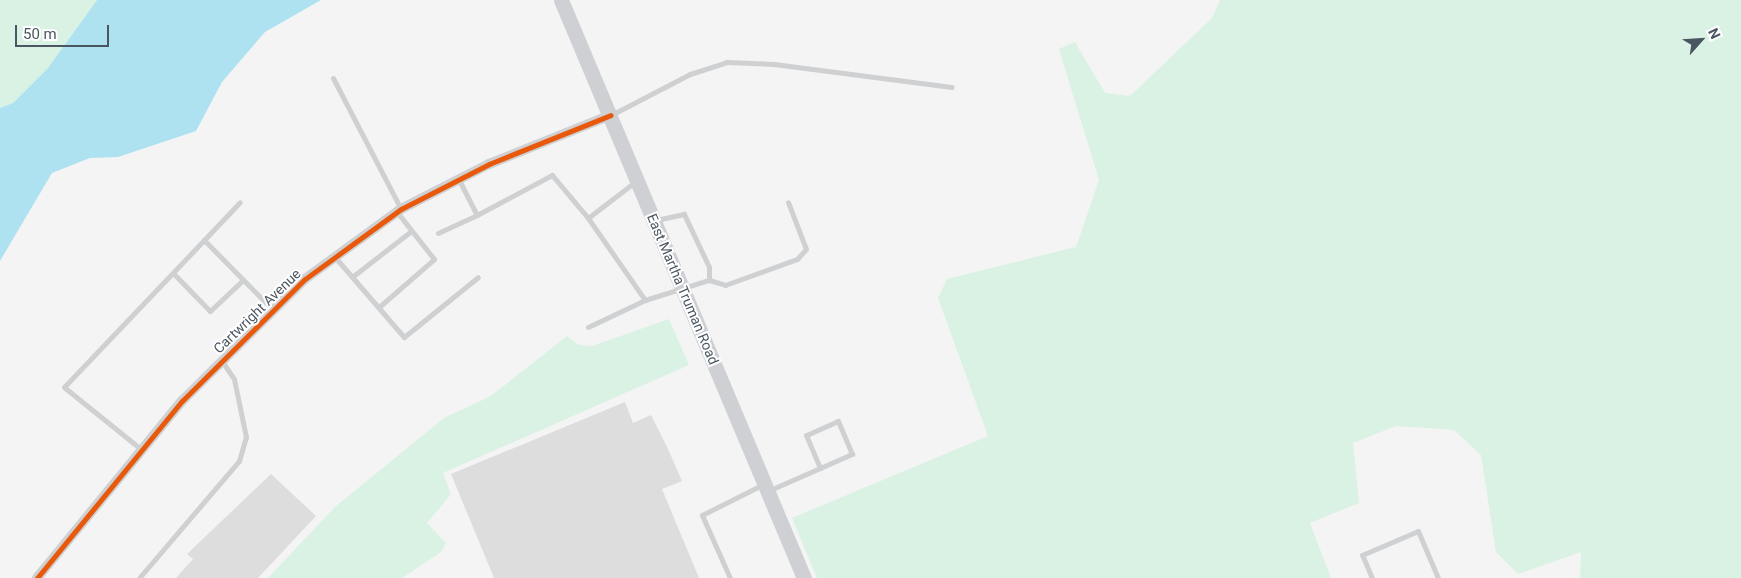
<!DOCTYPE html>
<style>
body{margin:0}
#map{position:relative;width:1741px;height:578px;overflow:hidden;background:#f4f4f4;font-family:Roboto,sans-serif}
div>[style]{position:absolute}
.green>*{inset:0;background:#d9f2e3}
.water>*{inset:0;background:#aee2f0}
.building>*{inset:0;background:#ddddde}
.service>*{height:5px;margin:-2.5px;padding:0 2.5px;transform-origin:2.5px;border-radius:2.5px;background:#ced0d2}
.minor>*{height:10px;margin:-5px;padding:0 5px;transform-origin:5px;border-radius:5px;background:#ced0d2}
.secondary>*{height:15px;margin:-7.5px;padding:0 7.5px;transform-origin:7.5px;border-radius:7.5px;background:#ced0d4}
.cycleway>*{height:5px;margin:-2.5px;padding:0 2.5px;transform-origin:2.5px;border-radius:2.5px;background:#e8590c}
span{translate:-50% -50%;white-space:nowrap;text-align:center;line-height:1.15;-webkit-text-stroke:4px #fff;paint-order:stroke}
.street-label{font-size:14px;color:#4a5661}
.north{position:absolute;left:1676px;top:15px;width:50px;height:50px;-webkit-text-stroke:4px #fff;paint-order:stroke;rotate:64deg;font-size:14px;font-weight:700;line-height:20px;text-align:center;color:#4a5661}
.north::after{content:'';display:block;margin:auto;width:18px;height:22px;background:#4a5661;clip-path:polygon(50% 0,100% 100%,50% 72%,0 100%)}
.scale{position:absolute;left:15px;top:25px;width:94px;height:22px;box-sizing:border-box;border:2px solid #4a5661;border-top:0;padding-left:6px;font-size:15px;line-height:18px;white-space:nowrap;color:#4a5661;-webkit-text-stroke:4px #fff;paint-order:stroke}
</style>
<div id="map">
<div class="green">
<div style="clip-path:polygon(0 0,97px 0,48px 68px,13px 103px,0 108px)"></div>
<div style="clip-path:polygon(1220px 0,1741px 0,1741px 578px,1580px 578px,1581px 552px,1518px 574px,1496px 552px,1481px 455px,1454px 430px,1396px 426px,1353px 443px,1359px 503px,1310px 523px,1331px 578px,817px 578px,792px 518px,988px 436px,938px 298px,947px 279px,1076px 247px,1099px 180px,1059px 49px,1075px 42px,1105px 93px,1130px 96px,1212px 18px)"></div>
<div style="clip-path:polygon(669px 319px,689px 365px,443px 473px,451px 494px,427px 523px,446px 543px,441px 552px,402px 578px,268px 578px,335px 507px,444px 418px,491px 396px,567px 336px,579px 345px,592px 346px)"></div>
</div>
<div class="water">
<div style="clip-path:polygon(97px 0,321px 0,265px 32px,222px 82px,196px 131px,118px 157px,90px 158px,52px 173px,0 261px,0 108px,13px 103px,48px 68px)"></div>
</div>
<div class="building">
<div style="clip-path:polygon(625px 402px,633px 423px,651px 415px,668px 449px,682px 481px,662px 489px,699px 578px,494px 578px,451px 474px)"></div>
<div style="clip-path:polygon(271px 474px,316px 516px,258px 578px,176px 578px,193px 559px,187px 554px)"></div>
</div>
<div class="service">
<div style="left:333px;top:78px;width:148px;rotate:62.6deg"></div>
<div style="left:611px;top:115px;width:89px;rotate:-27.4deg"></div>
<div style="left:690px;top:74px;width:38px;rotate:-18deg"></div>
<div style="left:726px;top:62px;width:48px;rotate:2.4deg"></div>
<div style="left:774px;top:64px;width:179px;rotate:7.4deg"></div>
<div style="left:459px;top:180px;width:39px;rotate:63deg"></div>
<div style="left:477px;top:215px;width:85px;rotate:-28.1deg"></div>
<div style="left:552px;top:175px;width:56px;rotate:50.1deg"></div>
<div style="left:588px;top:218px;width:59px;rotate:-37.5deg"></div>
<div style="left:588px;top:218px;width:100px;rotate:55.2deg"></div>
<div style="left:645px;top:300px;width:67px;rotate:-17.4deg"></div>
<div style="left:709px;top:280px;width:13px;rotate:-90deg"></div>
<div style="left:709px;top:267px;width:59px;rotate:-115.3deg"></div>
<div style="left:684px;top:214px;width:30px;rotate:168deg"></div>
<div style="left:438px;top:233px;width:43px;rotate:-24.8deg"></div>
<div style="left:204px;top:240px;width:52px;rotate:-46.5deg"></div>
<div style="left:334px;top:256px;width:107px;rotate:49.2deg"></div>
<div style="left:404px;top:337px;width:95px;rotate:-39deg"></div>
<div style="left:173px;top:273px;width:53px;rotate:45.8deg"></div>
<div style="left:210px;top:311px;width:45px;rotate:-43.2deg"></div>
<div style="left:352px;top:277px;width:75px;rotate:-37.9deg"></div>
<div style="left:709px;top:280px;width:17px;rotate:17deg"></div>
<div style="left:725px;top:285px;width:77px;rotate:-19.9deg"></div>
<div style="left:797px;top:259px;width:13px;rotate:-48deg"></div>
<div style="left:806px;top:249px;width:50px;rotate:-111deg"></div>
<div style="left:379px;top:307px;width:73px;rotate:-41.1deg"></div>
<div style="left:434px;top:259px;width:60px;rotate:-128.2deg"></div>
<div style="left:588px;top:327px;width:63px;rotate:-25.3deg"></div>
<div style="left:142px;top:450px;width:100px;rotate:-141.1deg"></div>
<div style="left:64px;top:387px;width:203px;rotate:-46.4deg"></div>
<div style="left:204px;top:240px;width:98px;rotate:45.4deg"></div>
<div style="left:770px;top:490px;width:90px;rotate:-23.7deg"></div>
<div style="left:852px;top:454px;width:36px;rotate:-113deg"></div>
<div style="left:838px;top:421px;width:35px;rotate:156deg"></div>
<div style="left:806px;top:435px;width:36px;rotate:67deg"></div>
<div style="left:139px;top:578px;width:154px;rotate:-49.5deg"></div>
<div style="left:239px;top:461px;width:25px;rotate:-74deg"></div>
<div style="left:246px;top:437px;width:59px;rotate:-101.7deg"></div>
<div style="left:234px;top:379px;width:22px;rotate:-124deg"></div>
<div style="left:730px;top:578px;width:69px;rotate:-114deg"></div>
<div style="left:702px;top:515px;width:69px;rotate:-26.6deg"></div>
<div style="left:1372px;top:578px;width:25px;rotate:-113deg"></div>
<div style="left:1362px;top:555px;width:61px;rotate:-23.2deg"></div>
<div style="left:1418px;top:531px;width:51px;rotate:66.9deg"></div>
</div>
<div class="minor">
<div style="left:37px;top:578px;width:229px;rotate:-50.7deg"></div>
<div style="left:182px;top:401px;width:173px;rotate:-44.8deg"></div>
<div style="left:305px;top:279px;width:119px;rotate:-36.1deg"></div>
<div style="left:401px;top:209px;width:99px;rotate:-27.1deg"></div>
<div style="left:489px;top:164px;width:131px;rotate:-21.9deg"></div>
</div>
<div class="secondary">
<div style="left:561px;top:0;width:627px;rotate:67.2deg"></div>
</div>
<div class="cycleway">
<div style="left:37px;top:578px;width:229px;rotate:-50.7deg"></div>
<div style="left:182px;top:401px;width:173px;rotate:-44.8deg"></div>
<div style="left:305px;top:279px;width:119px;rotate:-36.1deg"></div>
<div style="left:401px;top:209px;width:99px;rotate:-27.1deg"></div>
<div style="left:489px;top:164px;width:131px;rotate:-21.9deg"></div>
</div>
<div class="street-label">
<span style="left:683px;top:289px;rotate:67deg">East Martha Truman Road</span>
<span style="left:257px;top:311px;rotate:-44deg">Cartwright Avenue</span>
</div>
<div class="north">N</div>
<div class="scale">50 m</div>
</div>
